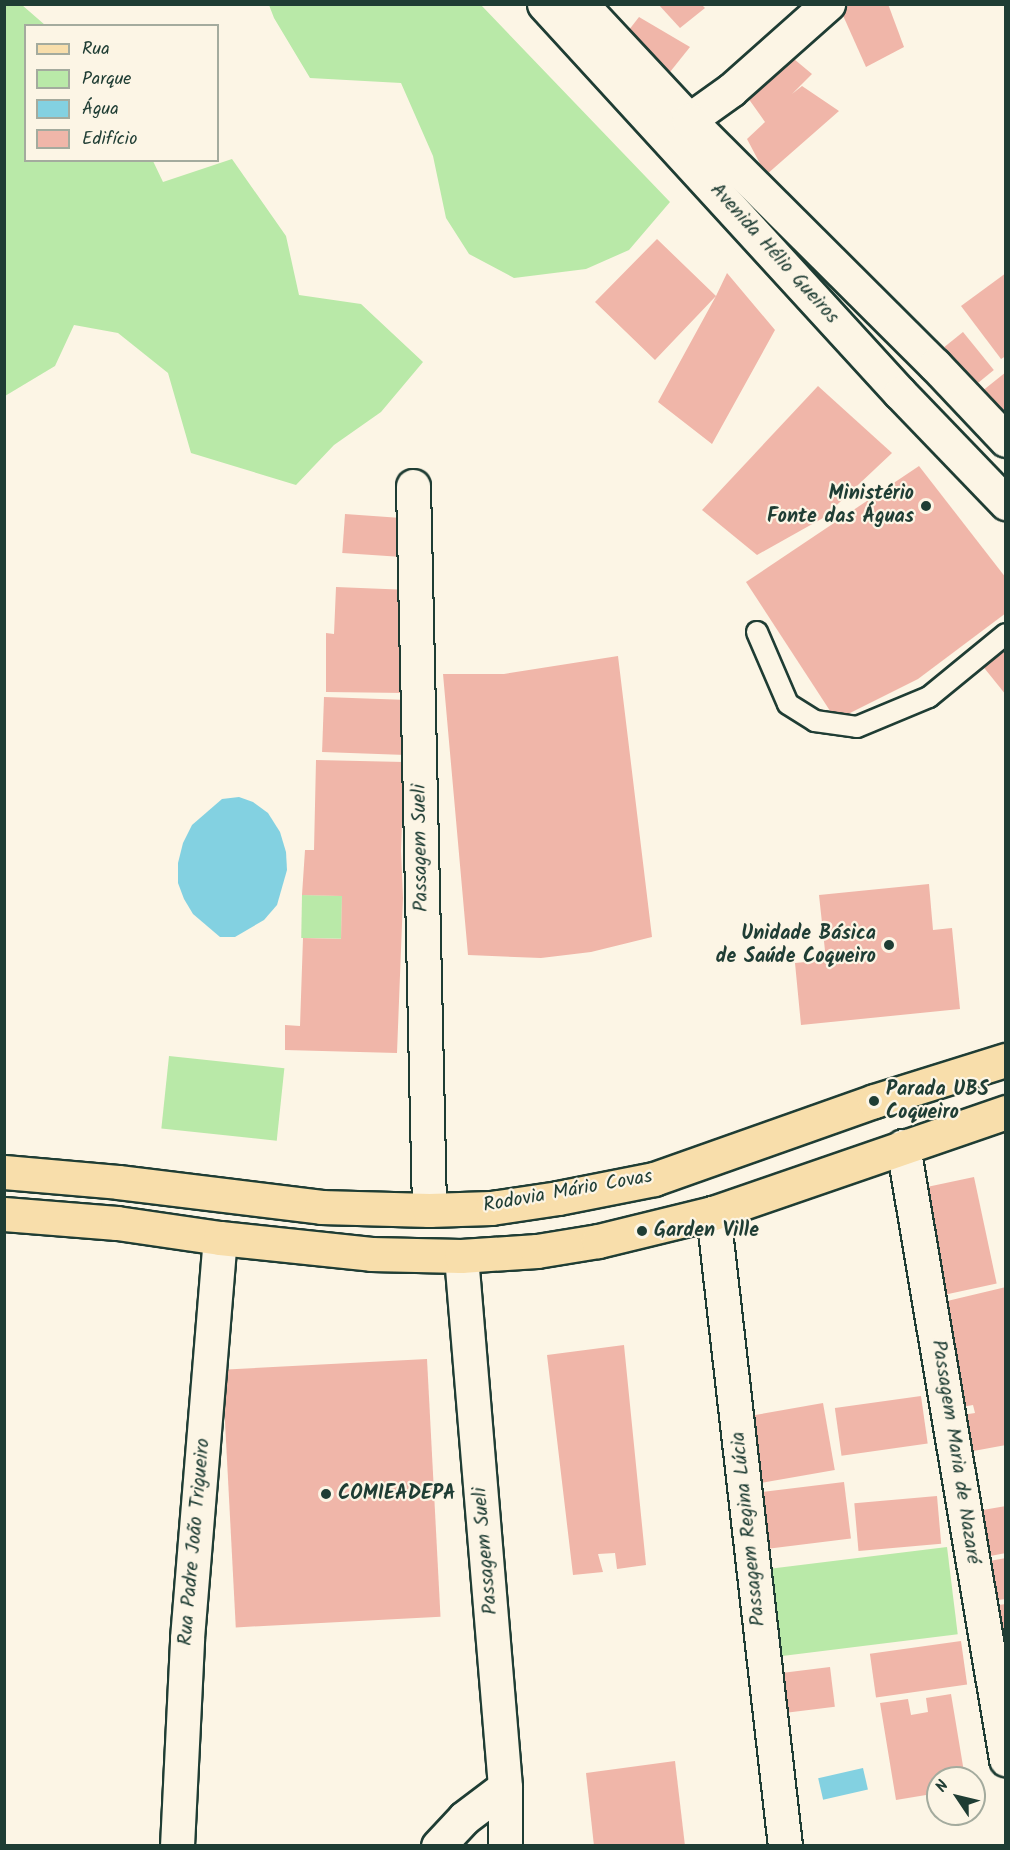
<!DOCTYPE html>
<meta charset="utf-8">
<style>
body{margin:0}
#map{position:relative;width:1010px;height:1850px;overflow:hidden;background:#fcf5e5;font-family:Kalam,sans-serif}
div>[style]{position:absolute}
.green>*{inset:0;background:#b9e9a8;transform-origin:0 0}
.water>*{inset:0;background:#83d1e1;transform-origin:0 0}
.building>*{inset:0;background:#f0b6a9;transform-origin:0 0}
.roads{filter:drop-shadow(2px 0 #1f3d34) drop-shadow(-2px 0 #1f3d34) drop-shadow(0 2px #1f3d34) drop-shadow(0 -2px #1f3d34)}
.lane>*{height:20px;margin:-10px;padding:0 10px;transform-origin:10px;border-radius:10px;background:#fcf5e5}
.street>*{height:33px;margin:-16.5px;padding:0 16.5px;transform-origin:16.5px;border-radius:16.5px;background:#fcf5e5}
.secondary>*{height:33px;margin:-16.5px;padding:0 16.5px;transform-origin:16.5px;border-radius:16.5px;background:#fcf5e5}
.primary>*{height:33px;margin:-16.5px;padding:0 16.5px;transform-origin:16.5px;border-radius:16.5px;background:#f8deab}
.dots>*{width:16px;height:16px;translate:-50% -50%;box-sizing:border-box;border:3px solid #fcf5e5;border-radius:50%}
span{translate:-50% -50%;white-space:nowrap;text-align:center;line-height:1.15;-webkit-text-stroke:4.5px #fcf5e5;paint-order:stroke}
.street-label{font-size:20px;color:#1f3d34}
.poi-label{font-size:20px;color:#1f3d34;font-weight:700}
.right{translate:-100% -50%;text-align:right}
.left{translate:0 -50%;text-align:left}
.frame{position:absolute;inset:0;border:6px solid #1f3d34;pointer-events:none}
.legend{position:absolute;left:24px;top:24px;width:195px;height:138px;box-sizing:border-box;background:#fcf5e5;border:2px solid #a4ab9e;margin:0;padding:8px 10px;list-style:none;font-size:18px;color:#1f3d34}
.legend li{display:flex;align-items:center;gap:12px;height:30px}
.legend b{width:30px;border:2px solid #a4ab9e}
.north{position:absolute;left:926px;top:1766px;width:60px;height:60px;box-sizing:border-box;background:#fcf5e5;border:2px solid #a4ab9e;border-radius:50%;rotate:305deg;font-size:16px;font-weight:700;line-height:24px;text-align:center;color:#1f3d34}
.north::after{content:'';display:block;margin:auto;width:21px;height:27px;background:#1f3d34;clip-path:polygon(50% 0,100% 100%,50% 72%,0 100%)}
</style>
<div id="map">
<div class="green">
<div style="clip-path:polygon(4px 5px,22px 5px,45px 25px,26px 26px,26px 160px,153px 161px,163px 182px,232px 159px,286px 236px,299px 295px,361px 304px,423px 362px,381px 412px,334px 445px,296px 485px,191px 453px,168px 373px,118px 333px,74px 325px,55px 366px,5px 396px)"></div>
<div style="clip-path:polygon(269px 5px,481px 5px,670px 202px,629px 250px,586px 269px,514px 278px,469px 254px,446px 218px,433px 156px,401px 83px,310px 78px,274px 18px)"></div>
<div style="left:302px;top:895px;width:40px;height:43px;rotate:1deg"></div>
<div style="left:169px;top:1056px;width:116px;height:73px;rotate:6deg"></div>
<div style="left:947px;top:1547px;width:88px;height:187px;rotate:83deg"></div>
</div>
<div class="water">
<div style="clip-path:polygon(239px 797px,253px 802px,268px 813px,280px 832px,286px 852px,287px 870px,277px 905px,264px 920px,235px 937px,220px 937px,193px 914px,184px 899px,178px 883px,178px 863px,183px 843px,192px 825px,222px 799px)"></div>
<div style="left:863px;top:1768px;width:22px;height:46px;rotate:77deg"></div>
</div>
<div class="building">
<div style="clip-path:polygon(658px 4px,701px 4px,705px 8px,680px 28px)"></div>
<div style="clip-path:polygon(850px 4px,888px 4px,904px 47px,866px 67px,841px 11px)"></div>
<div style="clip-path:polygon(639px 17px,690px 47px,670px 72px,618px 44px)"></div>
<div style="clip-path:polygon(788px 54px,812px 74px,792px 94px,802px 86px,839px 111px,766px 175px,747px 139px,765px 122px,748px 98px)"></div>
<div style="clip-path:polygon(657px 239px,716px 296px,727px 273px,775px 330px,712px 444px,658px 402px,716px 296px,655px 360px,595px 302px)"></div>
<div style="clip-path:polygon(1006px 273px,1006px 356px,1001px 359px,961px 306px)"></div>
<div style="left:963px;top:332px;width:49px;height:24px;rotate:51deg"></div>
<div style="clip-path:polygon(1006px 372px,1006px 417px,981px 392px)"></div>
<div style="clip-path:polygon(818px 386px,892px 453px,823px 518px,757px 555px,702px 510px)"></div>
<div style="clip-path:polygon(919px 466px,1006px 578px,1006px 613px,918px 679px,836px 720px,746px 582px)"></div>
<div style="left:345px;top:514px;width:60px;height:39px;rotate:4deg"></div>
<div style="clip-path:polygon(336px 587px,410px 590px,406px 693px,326px 692px,326px 633px,334px 634px)"></div>
<div style="clip-path:polygon(1006px 645px,1006px 695px,981px 664px)"></div>
<div style="clip-path:polygon(618px 656px,652px 937px,591px 952px,541px 958px,468px 955px,443px 674px,504px 674px)"></div>
<div style="left:324px;top:697px;width:84px;height:55px;rotate:2deg"></div>
<div style="clip-path:polygon(316px 760px,404px 762px,401px 851px,403px 898px,397px 1053px,285px 1050px,285px 1025px,300px 1026px,303px 938px,341px 939px,342px 896px,302px 895px,305px 850px,314px 850px)"></div>
<div style="clip-path:polygon(929px 884px,933px 930px,952px 928px,960px 1009px,801px 1025px,795px 963px,826px 960px,819px 895px)"></div>
<div style="left:974px;top:1177px;width:109px;height:53px;rotate:78deg"></div>
<div style="clip-path:polygon(1006px 1287px,1006px 1445px,968px 1452px,962px 1415px,975px 1413px,973px 1405px,962px 1407px,943px 1302px)"></div>
<div style="clip-path:polygon(624px 1345px,646px 1565px,617px 1569px,615px 1553px,598px 1554px,603px 1572px,573px 1575px,547px 1355px)"></div>
<div style="left:427px;top:1359px;width:258px;height:205px;rotate:87deg"></div>
<div style="left:921px;top:1396px;width:48px;height:87px;rotate:82deg"></div>
<div style="left:823px;top:1403px;width:68px;height:86px;rotate:80deg"></div>
<div style="left:844px;top:1482px;width:57px;height:95px;rotate:83deg"></div>
<div style="left:937px;top:1496px;width:48px;height:83px;rotate:85deg"></div>
<div style="clip-path:polygon(1006px 1506px,1006px 1553px,985px 1557px,977px 1511px)"></div>
<div style="clip-path:polygon(1006px 1558px,1006px 1599px,990px 1601px,984px 1562px)"></div>
<div style="clip-path:polygon(1006px 1604px,1006px 1657px,991px 1606px)"></div>
<div style="left:961px;top:1641px;width:44px;height:92px;rotate:82deg"></div>
<div style="left:830px;top:1667px;width:40px;height:59px;rotate:83deg"></div>
<div style="clip-path:polygon(951px 1694px,965px 1778px,938px 1778px,938px 1793px,896px 1800px,880px 1703px,908px 1699px,911px 1715px,928px 1712px,926px 1698px)"></div>
<div style="clip-path:polygon(675px 1761px,685px 1846px,594px 1846px,586px 1773px)"></div>
</div>
<div class="roads">
<div class="lane">
<div style="left:757px;top:632px;width:78px;rotate:66.7deg"></div>
<div style="left:788px;top:704px;width:32px;rotate:32deg"></div>
<div style="left:815px;top:721px;width:42px;rotate:8.1deg"></div>
<div style="left:857px;top:727px;width:78px;rotate:-22.6deg"></div>
<div style="left:929px;top:697px;width:99px;rotate:-39.3deg"></div>
</div>
<div class="street">
<div style="left:689px;top:120px;width:52px;rotate:-35.5deg"></div>
<div style="left:731px;top:90px;width:130px;rotate:-41.6deg"></div>
<div style="left:413px;top:486px;width:724px;rotate:88.73deg"></div>
<div style="left:903px;top:1146px;width:622px;rotate:80.46deg"></div>
<div style="left:713px;top:1213px;width:637px;rotate:83.51deg"></div>
<div style="left:461px;top:1256px;width:533px;rotate:85.26deg"></div>
<div style="left:505px;top:1787px;width:59px;rotate:90deg"></div>
<div style="left:177px;top:1846px;width:208px;rotate:-87.2deg"></div>
<div style="left:187px;top:1638px;width:401px;rotate:-85.3deg"></div>
<div style="left:438px;top:1846px;width:38px;rotate:-47deg"></div>
<div style="left:464px;top:1818px;width:51px;rotate:-37.1deg"></div>
</div>
<div class="secondary">
<div style="left:544px;top:4px;width:527px;rotate:47.54deg"></div>
<div style="left:900px;top:393px;width:153px;rotate:46.1deg"></div>
<div style="left:581px;top:4px;width:158px;rotate:47deg"></div>
<div style="left:689px;top:120px;width:347px;rotate:44.9deg"></div>
<div style="left:935px;top:365px;width:103px;rotate:46.6deg"></div>
</div>
<div class="primary">
<div style="left:4px;top:1172px;width:114px;rotate:5deg"></div>
<div style="left:118px;top:1182px;width:205px;rotate:7deg"></div>
<div style="left:321px;top:1207px;width:108px;rotate:1.6deg"></div>
<div style="left:429px;top:1210px;width:62px;rotate:-1.8deg"></div>
<div style="left:491px;top:1208px;width:68px;rotate:-8.5deg"></div>
<div style="left:558px;top:1198px;width:98px;rotate:-11.2deg"></div>
<div style="left:654px;top:1179px;width:233px;rotate:-19.5deg"></div>
<div style="left:874px;top:1101px;width:138px;rotate:-17.3deg"></div>
<div style="left:4px;top:1214px;width:113px;rotate:4.6deg"></div>
<div style="left:117px;top:1223px;width:104px;rotate:8.3deg"></div>
<div style="left:220px;top:1238px;width:152px;rotate:6deg"></div>
<div style="left:371px;top:1254px;width:90px;rotate:1.3deg"></div>
<div style="left:461px;top:1256px;width:76px;rotate:-3.8deg"></div>
<div style="left:537px;top:1251px;width:62px;rotate:-9.3deg"></div>
<div style="left:598px;top:1241px;width:118px;rotate:-13.7deg"></div>
<div style="left:713px;top:1213px;width:310px;rotate:-19deg"></div>
</div>
</div>
<div class="dots">
<div style="left:926px;top:506px;background:#1f3d34"></div>
<div style="left:889px;top:945px;background:#1f3d34"></div>
<div style="left:874px;top:1101px;background:#1f3d34"></div>
<div style="left:642px;top:1231px;background:#1f3d34"></div>
<div style="left:326px;top:1494px;background:#1f3d34"></div>
</div>
<div class="street-label">
<span style="left:774px;top:254px;rotate:48deg">Avenida Hélio Gueiros</span>
<span style="left:421px;top:848px;rotate:-91deg">Passagem Sueli</span>
<span style="left:568px;top:1192px;rotate:-10deg">Rodovia Mário Covas</span>
<span style="left:955px;top:1452px;rotate:81deg">Passagem Maria de Nazaré</span>
<span style="left:749px;top:1529px;rotate:-96deg">Passagem Regina Lúcia</span>
<span style="left:195px;top:1542px;rotate:-85deg">Rua Padre João Trigueiro</span>
<span style="left:486px;top:1551px;rotate:-95deg">Passagem Sueli</span>
</div>
<div class="poi-label">
<span class="right" style="left:914px;top:506px">Ministério<br>Fonte das Águas</span>
<span class="right" style="left:876px;top:946px">Unidade Básica<br>de Saúde Coqueiro</span>
<span class="left" style="left:886px;top:1102px">Parada UBS<br>Coqueiro</span>
<span class="left" style="left:654px;top:1231px">Garden Ville</span>
<span class="left" style="left:338px;top:1494px">COMIEADEPA</span>
</div>
<div class="frame"></div>
<ul class="legend">
<li><b style="height:8px;background:#f8deab"></b>Rua</li>
<li><b style="height:16px;background:#b9e9a8"></b>Parque</li>
<li><b style="height:16px;background:#83d1e1"></b>Água</li>
<li><b style="height:16px;background:#f0b6a9"></b>Edifício</li>
</ul>
<div class="north">N</div>
</div>
